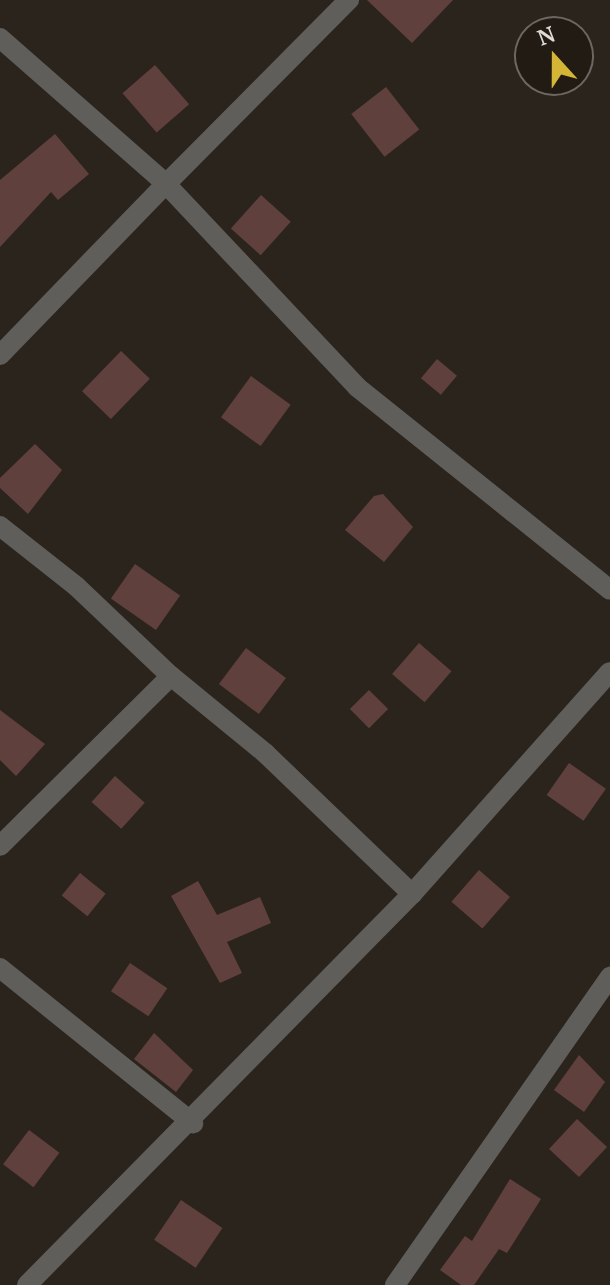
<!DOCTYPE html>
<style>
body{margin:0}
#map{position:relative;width:610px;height:1285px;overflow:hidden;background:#2b241d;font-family:"PT Serif",serif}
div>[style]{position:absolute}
.building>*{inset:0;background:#60403d;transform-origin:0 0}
.minor>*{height:20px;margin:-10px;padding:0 10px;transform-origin:10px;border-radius:10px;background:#605e5a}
span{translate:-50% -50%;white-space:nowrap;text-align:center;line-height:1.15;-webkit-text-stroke:7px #211b14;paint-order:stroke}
.north{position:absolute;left:514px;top:16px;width:80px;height:80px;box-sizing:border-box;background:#211b14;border:2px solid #6d6761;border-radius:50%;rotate:339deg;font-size:22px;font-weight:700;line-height:32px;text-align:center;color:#dedad5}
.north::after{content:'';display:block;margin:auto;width:28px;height:36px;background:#d5b535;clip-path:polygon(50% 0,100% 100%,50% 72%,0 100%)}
</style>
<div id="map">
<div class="building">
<div style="clip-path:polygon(367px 0,453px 0,412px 43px)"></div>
<div style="left:155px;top:65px;width:52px;height:43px;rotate:49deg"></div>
<div style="left:386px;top:87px;width:54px;height:44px;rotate:52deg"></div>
<div style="clip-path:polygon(55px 134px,89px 174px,58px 200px,51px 192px,0 247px,0 180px)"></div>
<div style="left:261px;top:195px;width:40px;height:45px;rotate:42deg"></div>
<div style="left:121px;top:351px;width:40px;height:56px;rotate:44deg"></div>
<div style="left:437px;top:359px;width:26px;height:25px;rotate:40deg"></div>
<div style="left:251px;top:376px;width:49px;height:51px;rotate:36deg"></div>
<div style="clip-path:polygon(35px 444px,62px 470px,28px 514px,0 488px,0 478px)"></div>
<div style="clip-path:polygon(383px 494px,413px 527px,384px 562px,345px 530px,374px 496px)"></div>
<div style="left:135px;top:564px;width:55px;height:42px;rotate:35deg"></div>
<div style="left:419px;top:643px;width:43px;height:41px;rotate:41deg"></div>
<div style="left:246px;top:648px;width:50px;height:45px;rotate:37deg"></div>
<div style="left:369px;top:690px;width:27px;height:27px;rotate:45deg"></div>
<div style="clip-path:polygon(0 710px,45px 744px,16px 776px,0 760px)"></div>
<div style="left:569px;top:763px;width:45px;height:39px;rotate:35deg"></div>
<div style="left:115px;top:776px;width:40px;height:35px;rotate:42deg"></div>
<div style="left:479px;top:870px;width:41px;height:42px;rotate:41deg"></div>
<div style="left:80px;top:873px;width:33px;height:29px;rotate:39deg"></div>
<div style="clip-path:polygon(198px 881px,217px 915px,260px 897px,271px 923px,227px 942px,242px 973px,220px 983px,171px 896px)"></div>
<div style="left:130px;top:963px;width:45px;height:34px;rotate:34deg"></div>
<div style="clip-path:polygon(154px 1033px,193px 1070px,176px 1092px,134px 1059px)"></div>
<div style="clip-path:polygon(579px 1055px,605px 1082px,584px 1112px,554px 1090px)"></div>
<div style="left:577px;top:1119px;width:41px;height:41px;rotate:43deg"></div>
<div style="left:29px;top:1130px;width:38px;height:43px;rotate:37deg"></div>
<div style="clip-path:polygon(510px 1179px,541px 1199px,507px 1253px,499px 1249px,474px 1285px,461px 1285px,440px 1270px,465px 1236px,472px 1241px)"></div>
<div style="left:181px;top:1200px;width:50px;height:48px;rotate:34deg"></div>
</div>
<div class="minor">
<div style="left:0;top:38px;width:221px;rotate:41.3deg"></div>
<div style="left:166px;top:184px;width:260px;rotate:-45.2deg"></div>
<div style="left:0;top:355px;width:238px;rotate:-45.9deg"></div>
<div style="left:166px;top:184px;width:279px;rotate:46.7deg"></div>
<div style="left:357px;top:387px;width:324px;rotate:38.7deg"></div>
<div style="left:0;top:526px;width:97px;rotate:38.3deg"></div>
<div style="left:76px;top:586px;width:131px;rotate:43.5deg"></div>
<div style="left:171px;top:676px;width:241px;rotate:135.2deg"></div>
<div style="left:171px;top:676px;width:122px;rotate:39.3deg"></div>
<div style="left:265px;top:753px;width:204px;rotate:43.8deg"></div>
<div style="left:0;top:968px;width:248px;rotate:38.8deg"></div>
<div style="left:27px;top:1285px;width:549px;rotate:-45.44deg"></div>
<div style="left:412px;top:894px;width:297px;rotate:-48.3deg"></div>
<div style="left:395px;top:1285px;width:376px;rotate:-55.1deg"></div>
</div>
<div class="north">N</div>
</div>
